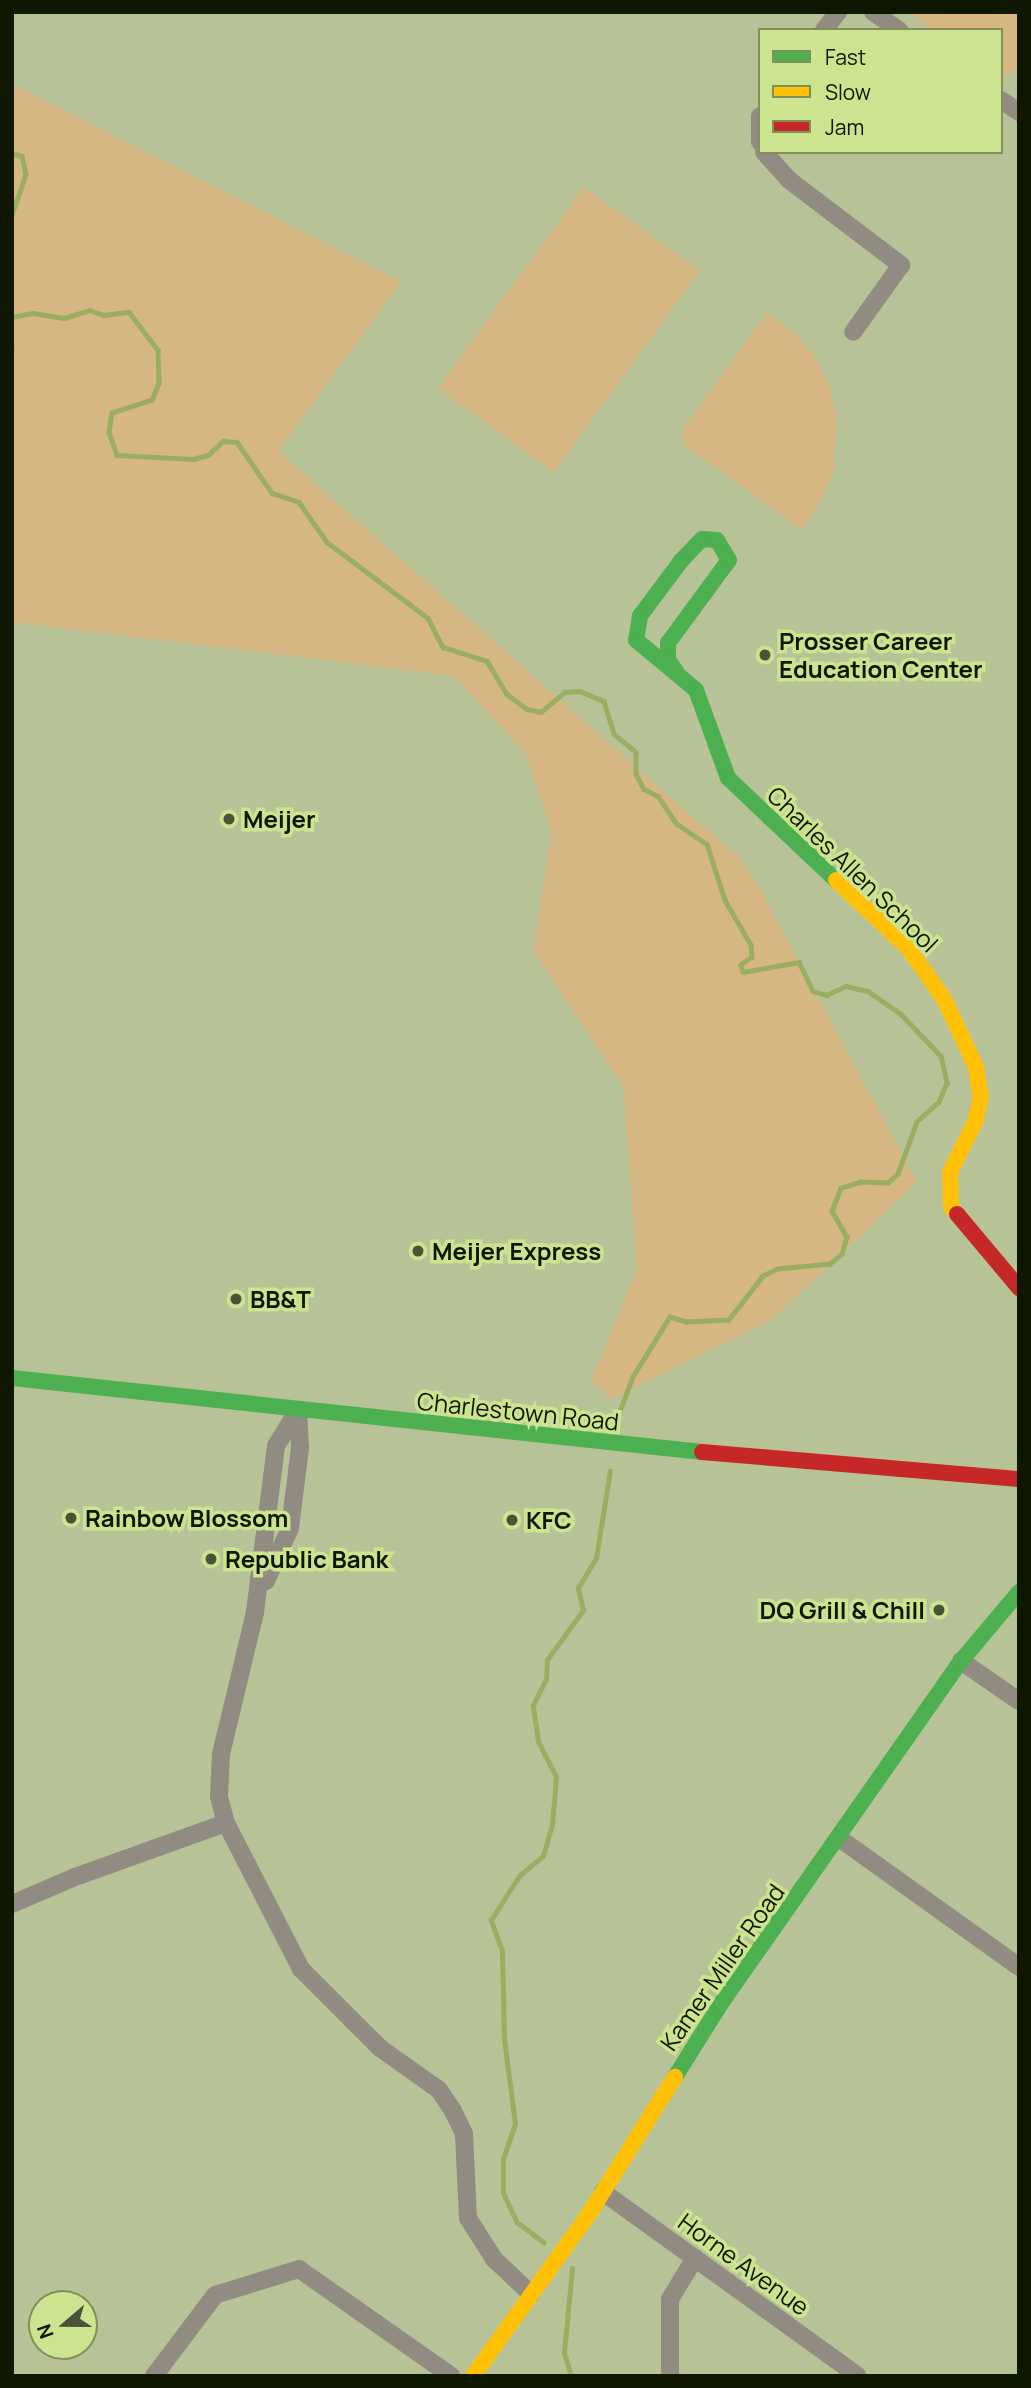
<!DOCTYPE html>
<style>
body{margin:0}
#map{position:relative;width:1031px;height:2388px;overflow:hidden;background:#b7c397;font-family:Manrope,sans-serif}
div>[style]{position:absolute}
.green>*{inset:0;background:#d6b682;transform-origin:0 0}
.stream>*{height:4.5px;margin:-2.25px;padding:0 2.25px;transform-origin:2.25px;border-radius:2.25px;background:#9aae61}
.street>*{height:18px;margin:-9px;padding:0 9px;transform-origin:9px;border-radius:9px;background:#918b82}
.fast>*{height:16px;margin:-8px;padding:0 8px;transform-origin:8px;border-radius:8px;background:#4caf50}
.slow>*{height:16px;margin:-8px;padding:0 8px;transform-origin:8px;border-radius:8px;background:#ffc107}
.jam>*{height:16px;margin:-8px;padding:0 8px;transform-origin:8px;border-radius:8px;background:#c62828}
.dots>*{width:19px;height:19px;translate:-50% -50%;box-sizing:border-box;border:4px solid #cce390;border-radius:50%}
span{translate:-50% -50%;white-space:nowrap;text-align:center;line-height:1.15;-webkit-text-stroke:7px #cce390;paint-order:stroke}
.poi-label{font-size:24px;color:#101700;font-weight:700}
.left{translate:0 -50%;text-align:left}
.right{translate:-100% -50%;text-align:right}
.street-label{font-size:24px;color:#101700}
.frame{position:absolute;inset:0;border:14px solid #101700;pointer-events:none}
.legend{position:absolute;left:758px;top:28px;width:245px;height:126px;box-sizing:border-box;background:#cce390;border:2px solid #819156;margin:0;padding:9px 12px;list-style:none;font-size:21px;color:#101700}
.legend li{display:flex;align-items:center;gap:14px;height:35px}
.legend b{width:35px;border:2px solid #819156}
.north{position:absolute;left:28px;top:2290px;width:70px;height:70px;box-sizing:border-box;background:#cce390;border:2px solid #819156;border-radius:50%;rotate:250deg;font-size:19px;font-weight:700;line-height:28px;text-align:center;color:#101700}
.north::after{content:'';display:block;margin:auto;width:24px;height:32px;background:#4a5335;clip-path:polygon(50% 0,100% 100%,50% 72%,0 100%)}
</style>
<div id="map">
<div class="green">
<div style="clip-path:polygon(908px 12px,1019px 12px,1019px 71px,1001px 77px,1001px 30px,933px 30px)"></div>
<div style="clip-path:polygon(12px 84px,401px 282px,278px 451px,740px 859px,756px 882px,917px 1182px,771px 1320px,611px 1399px,591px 1381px,637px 1270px,624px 1088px,533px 951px,552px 832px,526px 754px,454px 676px,12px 622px)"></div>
<div style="left:584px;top:187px;width:143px;height:249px;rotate:36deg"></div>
<div style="clip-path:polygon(767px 312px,797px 336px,816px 359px,830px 387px,837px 417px,834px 471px,820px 503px,802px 530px,684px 445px,682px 430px)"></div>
</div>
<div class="stream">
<div style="left:12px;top:153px;width:10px;rotate:17deg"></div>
<div style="left:22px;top:156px;width:19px;rotate:78deg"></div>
<div style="left:26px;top:175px;width:42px;rotate:109.3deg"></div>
<div style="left:12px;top:317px;width:21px;rotate:-11deg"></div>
<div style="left:33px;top:313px;width:31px;rotate:9deg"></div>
<div style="left:64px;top:318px;width:27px;rotate:-17deg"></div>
<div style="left:90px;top:310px;width:14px;rotate:21deg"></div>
<div style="left:103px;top:315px;width:26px;rotate:-7deg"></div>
<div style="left:129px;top:312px;width:48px;rotate:52.7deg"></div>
<div style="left:158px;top:350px;width:33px;rotate:88deg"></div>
<div style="left:159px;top:383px;width:18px;rotate:112deg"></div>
<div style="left:152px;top:400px;width:42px;rotate:162deg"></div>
<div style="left:112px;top:413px;width:19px;rotate:99deg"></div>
<div style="left:109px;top:432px;width:24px;rotate:71deg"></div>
<div style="left:117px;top:455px;width:76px;rotate:3deg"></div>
<div style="left:193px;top:459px;width:16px;rotate:-15deg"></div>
<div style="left:208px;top:455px;width:21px;rotate:-43deg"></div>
<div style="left:223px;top:441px;width:14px;rotate:4deg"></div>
<div style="left:237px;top:442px;width:62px;rotate:55.5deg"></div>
<div style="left:272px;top:493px;width:28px;rotate:18deg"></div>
<div style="left:299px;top:502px;width:49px;rotate:55deg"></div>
<div style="left:327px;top:542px;width:126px;rotate:37deg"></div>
<div style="left:428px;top:618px;width:33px;rotate:63deg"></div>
<div style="left:443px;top:647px;width:46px;rotate:17.7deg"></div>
<div style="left:487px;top:661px;width:39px;rotate:59deg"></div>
<div style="left:507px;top:694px;width:25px;rotate:37deg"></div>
<div style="left:527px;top:709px;width:14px;rotate:12deg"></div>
<div style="left:541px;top:712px;width:31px;rotate:-40deg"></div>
<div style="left:565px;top:692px;width:15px;rotate:-4deg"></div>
<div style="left:580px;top:691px;width:26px;rotate:23deg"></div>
<div style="left:604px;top:701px;width:34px;rotate:73deg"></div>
<div style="left:614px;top:734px;width:28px;rotate:39deg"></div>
<div style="left:636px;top:752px;width:22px;rotate:90deg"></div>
<div style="left:636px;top:774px;width:17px;rotate:62deg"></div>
<div style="left:644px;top:789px;width:16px;rotate:27deg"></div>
<div style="left:658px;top:796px;width:34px;rotate:56deg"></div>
<div style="left:677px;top:824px;width:36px;rotate:34deg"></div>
<div style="left:707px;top:844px;width:59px;rotate:72.2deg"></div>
<div style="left:725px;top:900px;width:52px;rotate:60deg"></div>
<div style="left:751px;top:945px;width:12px;rotate:85deg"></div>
<div style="left:752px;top:957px;width:14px;rotate:144deg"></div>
<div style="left:741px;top:965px;width:7px;rotate:74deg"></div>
<div style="left:743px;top:972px;width:57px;rotate:-10.1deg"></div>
<div style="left:799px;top:962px;width:32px;rotate:64deg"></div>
<div style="left:813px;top:991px;width:14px;rotate:17deg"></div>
<div style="left:826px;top:995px;width:22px;rotate:-24deg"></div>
<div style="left:846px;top:986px;width:23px;rotate:13deg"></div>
<div style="left:868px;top:991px;width:40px;rotate:34.9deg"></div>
<div style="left:901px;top:1014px;width:58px;rotate:46.4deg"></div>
<div style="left:941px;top:1056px;width:28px;rotate:77deg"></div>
<div style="left:947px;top:1083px;width:21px;rotate:113deg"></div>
<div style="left:939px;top:1102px;width:30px;rotate:138deg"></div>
<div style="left:917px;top:1122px;width:55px;rotate:110.1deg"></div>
<div style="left:898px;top:1174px;width:13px;rotate:138deg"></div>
<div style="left:888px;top:1183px;width:27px;rotate:-178deg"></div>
<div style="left:861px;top:1182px;width:21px;rotate:163deg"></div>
<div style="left:841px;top:1188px;width:25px;rotate:111deg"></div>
<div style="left:832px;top:1211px;width:30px;rotate:60deg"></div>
<div style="left:847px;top:1237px;width:18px;rotate:106deg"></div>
<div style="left:842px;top:1254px;width:16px;rotate:140deg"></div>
<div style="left:830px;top:1264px;width:52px;rotate:174.5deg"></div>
<div style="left:778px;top:1269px;width:17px;rotate:155deg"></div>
<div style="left:763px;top:1276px;width:56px;rotate:127.7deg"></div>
<div style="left:729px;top:1320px;width:43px;rotate:177.3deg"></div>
<div style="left:686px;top:1322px;width:17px;rotate:-163deg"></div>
<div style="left:670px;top:1317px;width:70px;rotate:121.7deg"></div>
<div style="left:633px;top:1377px;width:48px;rotate:110.7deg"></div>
<div style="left:12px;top:345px;width:3px;rotate:90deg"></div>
<div style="left:544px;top:2243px;width:34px;rotate:-143deg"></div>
<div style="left:517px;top:2223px;width:33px;rotate:-115deg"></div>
<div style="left:503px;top:2193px;width:34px;rotate:-90deg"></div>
<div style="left:503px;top:2159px;width:37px;rotate:-71deg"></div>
<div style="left:515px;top:2124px;width:86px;rotate:-97.4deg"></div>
<div style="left:504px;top:2039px;width:88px;rotate:-91.3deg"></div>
<div style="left:502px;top:1951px;width:33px;rotate:-110deg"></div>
<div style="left:491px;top:1920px;width:52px;rotate:-57.5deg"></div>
<div style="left:519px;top:1876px;width:31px;rotate:-40deg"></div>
<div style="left:543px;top:1856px;width:32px;rotate:-74deg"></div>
<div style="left:552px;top:1825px;width:48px;rotate:-85.2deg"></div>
<div style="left:556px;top:1777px;width:39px;rotate:-117deg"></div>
<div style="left:538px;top:1742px;width:37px;rotate:-98deg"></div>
<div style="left:533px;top:1705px;width:28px;rotate:-63deg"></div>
<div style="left:546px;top:1680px;width:20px;rotate:-87deg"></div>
<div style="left:547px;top:1660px;width:62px;rotate:-54.2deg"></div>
<div style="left:583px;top:1610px;width:23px;rotate:-103deg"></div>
<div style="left:578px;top:1588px;width:35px;rotate:-59deg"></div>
<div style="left:596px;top:1558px;width:88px;rotate:-80.9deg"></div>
<div style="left:571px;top:2376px;width:24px;rotate:-107deg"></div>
<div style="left:564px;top:2353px;width:85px;rotate:-84.6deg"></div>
</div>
<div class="street">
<div style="left:873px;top:12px;width:32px;rotate:35deg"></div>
<div style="left:824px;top:30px;width:23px;rotate:-52deg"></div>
<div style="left:1001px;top:100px;width:22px;rotate:34deg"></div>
<div style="left:760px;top:116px;width:26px;rotate:90deg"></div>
<div style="left:764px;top:152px;width:38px;rotate:48deg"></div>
<div style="left:789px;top:180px;width:141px;rotate:37.2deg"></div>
<div style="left:901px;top:265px;width:82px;rotate:125.6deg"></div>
<div style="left:266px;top:1581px;width:58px;rotate:-65.6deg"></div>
<div style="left:290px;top:1528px;width:81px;rotate:-82.9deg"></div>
<div style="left:300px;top:1448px;width:38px;rotate:-93deg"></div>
<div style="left:961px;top:1661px;width:70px;rotate:34.6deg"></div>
<div style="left:226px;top:1823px;width:164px;rotate:62.8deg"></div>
<div style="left:301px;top:1969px;width:112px;rotate:45deg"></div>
<div style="left:380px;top:2048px;width:72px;rotate:35.4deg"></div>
<div style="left:439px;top:2090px;width:25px;rotate:56deg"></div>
<div style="left:453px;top:2111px;width:25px;rotate:64deg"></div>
<div style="left:464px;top:2134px;width:84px;rotate:87.3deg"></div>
<div style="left:468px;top:2218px;width:49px;rotate:57.6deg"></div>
<div style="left:494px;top:2259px;width:51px;rotate:43.4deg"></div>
<div style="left:839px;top:1838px;width:221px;rotate:35.6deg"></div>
<div style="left:12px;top:1904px;width:69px;rotate:-23.2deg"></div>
<div style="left:75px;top:1877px;width:160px;rotate:-19.7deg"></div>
<div style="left:226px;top:1823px;width:28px;rotate:-105deg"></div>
<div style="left:219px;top:1796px;width:42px;rotate:-87.3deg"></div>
<div style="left:221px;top:1754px;width:146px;rotate:-76.5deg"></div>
<div style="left:255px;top:1612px;width:167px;rotate:-82.8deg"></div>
<div style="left:276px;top:1446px;width:42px;rotate:-58.6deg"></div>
<div style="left:603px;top:2192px;width:314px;rotate:35.8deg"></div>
<div style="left:154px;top:2376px;width:101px;rotate:-53deg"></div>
<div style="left:215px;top:2295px;width:88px;rotate:-17.2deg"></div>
<div style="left:299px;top:2269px;width:186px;rotate:35.1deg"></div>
<div style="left:670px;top:2376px;width:77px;rotate:-90deg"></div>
<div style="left:670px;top:2299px;width:48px;rotate:-58.6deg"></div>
</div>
<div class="fast">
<div style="left:676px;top:671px;width:14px;rotate:-126deg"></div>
<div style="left:668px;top:660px;width:17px;rotate:-90deg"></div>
<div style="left:668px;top:643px;width:103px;rotate:-53.7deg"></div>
<div style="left:729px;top:560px;width:23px;rotate:-121deg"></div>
<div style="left:717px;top:540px;width:15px;rotate:-176deg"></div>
<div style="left:702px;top:539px;width:30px;rotate:134deg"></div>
<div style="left:681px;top:561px;width:69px;rotate:126.7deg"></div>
<div style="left:640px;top:616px;width:24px;rotate:99deg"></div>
<div style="left:636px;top:640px;width:78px;rotate:39.8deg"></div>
<div style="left:696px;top:690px;width:94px;rotate:70deg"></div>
<div style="left:728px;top:778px;width:149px;rotate:43.4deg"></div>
<div style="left:12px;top:1378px;width:694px;rotate:6.12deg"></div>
<div style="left:675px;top:2077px;width:85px;rotate:-58deg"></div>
<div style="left:720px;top:2005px;width:420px;rotate:-55deg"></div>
<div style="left:961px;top:1661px;width:90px;rotate:-50deg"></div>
</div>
<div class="slow">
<div style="left:836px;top:880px;width:99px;rotate:43.4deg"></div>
<div style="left:908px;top:948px;width:62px;rotate:54.8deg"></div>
<div style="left:944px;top:999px;width:75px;rotate:64.8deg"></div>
<div style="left:976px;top:1067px;width:30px;rotate:81deg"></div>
<div style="left:981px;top:1097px;width:26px;rotate:103deg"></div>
<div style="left:975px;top:1122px;width:56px;rotate:116.6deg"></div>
<div style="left:950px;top:1172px;width:35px;rotate:88deg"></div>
<div style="left:951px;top:1207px;width:9px;rotate:49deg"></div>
<div style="left:473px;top:2376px;width:199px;rotate:-54.4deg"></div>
<div style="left:589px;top:2214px;width:162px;rotate:-57.9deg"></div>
</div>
<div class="jam">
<div style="left:957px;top:1214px;width:97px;rotate:50deg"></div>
<div style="left:702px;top:1452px;width:318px;rotate:4.9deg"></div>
</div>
<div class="dots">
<div style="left:765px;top:655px;background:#4a5335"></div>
<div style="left:229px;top:819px;background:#4a5335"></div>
<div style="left:418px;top:1251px;background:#4a5335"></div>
<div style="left:236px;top:1299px;background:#4a5335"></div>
<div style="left:71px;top:1518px;background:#4a5335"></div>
<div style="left:512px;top:1520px;background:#4a5335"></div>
<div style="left:211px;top:1559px;background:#4a5335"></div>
<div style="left:939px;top:1610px;background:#4a5335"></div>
</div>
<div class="poi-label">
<span class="left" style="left:779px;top:655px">Prosser Career<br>Education Center</span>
<span class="left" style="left:243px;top:819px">Meijer</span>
<span class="left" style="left:432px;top:1251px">Meijer Express</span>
<span class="left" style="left:250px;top:1299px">BB&amp;T</span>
<span class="left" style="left:85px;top:1518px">Rainbow Blossom</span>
<span class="left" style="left:526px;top:1520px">KFC</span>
<span class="left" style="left:225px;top:1559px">Republic Bank</span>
<span class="right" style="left:925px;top:1610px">DQ Grill &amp; Chill</span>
</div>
<div class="street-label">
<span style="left:853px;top:869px;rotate:44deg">Charles Allen School</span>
<span style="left:518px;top:1411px;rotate:6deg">Charlestown Road</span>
<span style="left:722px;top:1967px;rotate:-55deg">Kamer Miller Road</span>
<span style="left:744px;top:2264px;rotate:36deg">Horne Avenue</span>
</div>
<div class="frame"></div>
<ul class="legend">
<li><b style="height:9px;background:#4caf50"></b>Fast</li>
<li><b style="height:9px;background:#ffc107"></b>Slow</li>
<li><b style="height:9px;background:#c62828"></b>Jam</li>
</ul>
<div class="north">N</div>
</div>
